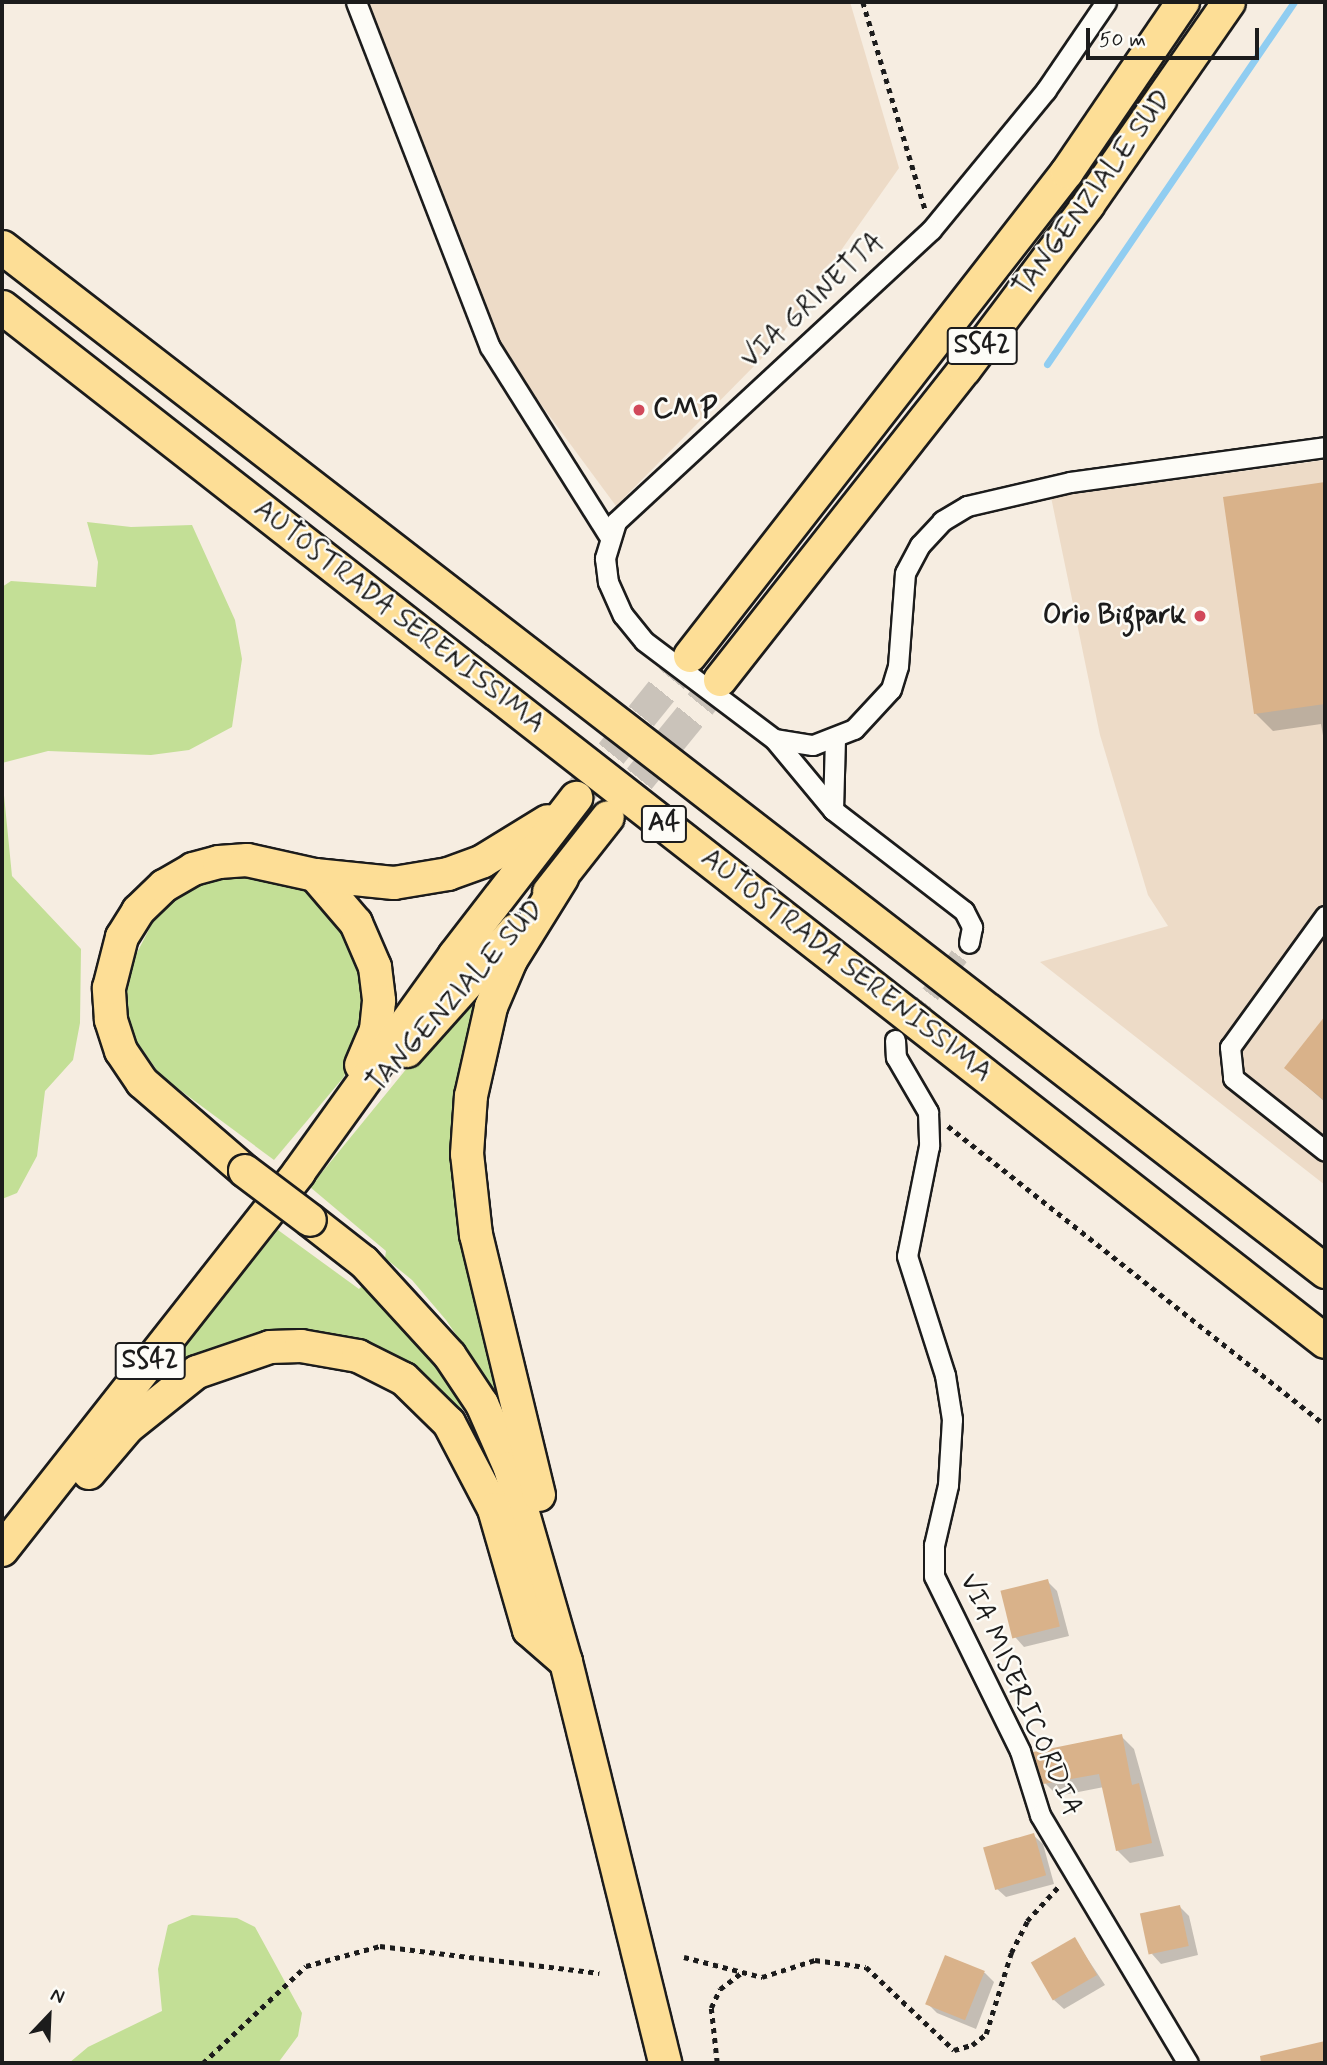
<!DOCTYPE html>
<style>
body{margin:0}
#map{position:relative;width:1327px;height:2065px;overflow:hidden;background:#f6ede1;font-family:Mynerve,sans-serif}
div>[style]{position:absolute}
.built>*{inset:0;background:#eddbc7}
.green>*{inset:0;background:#c3df96}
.shadow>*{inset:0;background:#0003}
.stream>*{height:7px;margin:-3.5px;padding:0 3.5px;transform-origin:3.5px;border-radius:3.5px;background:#90cdf1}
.building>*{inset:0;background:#d9b28a;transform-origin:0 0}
.minor-tunnel>*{height:19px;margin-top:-9.5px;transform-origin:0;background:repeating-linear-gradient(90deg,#cac3ba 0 19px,transparent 0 29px)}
.trunk-tunnel>*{height:32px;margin-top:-16px;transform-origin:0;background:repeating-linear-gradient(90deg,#cac3ba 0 32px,transparent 0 48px)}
.path>*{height:4.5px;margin-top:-2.25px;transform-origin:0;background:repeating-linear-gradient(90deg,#1c1c1c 0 5px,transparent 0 10px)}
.roads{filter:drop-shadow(2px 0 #1c1c1c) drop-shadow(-2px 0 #1c1c1c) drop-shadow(0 2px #1c1c1c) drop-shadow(0 -2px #1c1c1c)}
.minor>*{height:19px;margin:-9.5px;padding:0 9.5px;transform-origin:9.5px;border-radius:9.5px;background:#fdfcf7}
.trunk>*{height:32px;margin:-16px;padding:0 16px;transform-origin:16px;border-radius:16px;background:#fdde96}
.motorway>*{height:33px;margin:-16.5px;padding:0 16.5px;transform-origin:16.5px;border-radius:16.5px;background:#fdde96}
.bridges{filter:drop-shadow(2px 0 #1c1c1c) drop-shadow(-2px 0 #1c1c1c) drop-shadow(0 2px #1c1c1c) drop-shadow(0 -2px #1c1c1c)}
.trunk-bridge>*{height:32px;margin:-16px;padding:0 16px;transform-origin:16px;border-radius:16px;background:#fdde96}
.dots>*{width:19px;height:19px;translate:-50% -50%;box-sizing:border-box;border:4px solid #fdfcf7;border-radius:50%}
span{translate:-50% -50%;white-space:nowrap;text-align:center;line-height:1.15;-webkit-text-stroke:5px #fdfcf7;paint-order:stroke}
.shield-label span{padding:2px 5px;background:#fdfcf7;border:2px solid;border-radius:5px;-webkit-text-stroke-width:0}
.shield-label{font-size:26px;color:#1c1c1c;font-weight:700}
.street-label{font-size:28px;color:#1c1c1c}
.poi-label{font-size:28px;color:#1c1c1c;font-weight:700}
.left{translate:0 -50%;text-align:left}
.right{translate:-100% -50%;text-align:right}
.frame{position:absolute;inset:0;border:4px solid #1c1c1c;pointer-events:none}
.north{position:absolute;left:14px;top:1981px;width:70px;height:70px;-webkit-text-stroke:5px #fdfcf7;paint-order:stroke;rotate:23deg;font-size:19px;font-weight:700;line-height:28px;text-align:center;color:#1c1c1c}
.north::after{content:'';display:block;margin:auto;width:24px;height:32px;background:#1c1c1c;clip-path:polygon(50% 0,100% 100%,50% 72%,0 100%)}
.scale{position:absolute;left:1086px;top:28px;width:173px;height:32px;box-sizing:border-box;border:4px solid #1c1c1c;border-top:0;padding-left:9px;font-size:21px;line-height:24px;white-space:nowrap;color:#1c1c1c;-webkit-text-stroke:5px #fdfcf7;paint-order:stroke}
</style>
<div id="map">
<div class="built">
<div style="clip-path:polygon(368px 2px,850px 2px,899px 168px,773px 347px,616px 506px,492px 338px)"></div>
<div style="clip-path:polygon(1325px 460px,1325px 1185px,1040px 962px,1168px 926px,1148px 895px,1100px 735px,1051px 497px)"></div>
</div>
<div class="green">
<div style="clip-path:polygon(87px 522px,131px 527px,192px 525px,235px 620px,242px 659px,232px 727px,189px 750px,151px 755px,48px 751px,2px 763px,2px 587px,11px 581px,96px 587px,98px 562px)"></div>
<div style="clip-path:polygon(2px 775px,12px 876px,81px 949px,80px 1023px,73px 1060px,45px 1091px,37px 1156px,17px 1193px,2px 1199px)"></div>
<div style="clip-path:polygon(248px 874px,279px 878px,310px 892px,348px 927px,369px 983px,357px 1051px,343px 1078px,274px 1160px,161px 1076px,131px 1033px,125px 1003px,127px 972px,157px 914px,188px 889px,221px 877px)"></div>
<div style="clip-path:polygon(483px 975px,454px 1136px,454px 1191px,496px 1393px,446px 1320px,412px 1280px,385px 1258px,386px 1251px,310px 1187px)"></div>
<div style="clip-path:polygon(278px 1230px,359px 1289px,363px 1285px,405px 1327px,454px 1392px,474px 1434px,476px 1450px,361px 1346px,158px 1378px)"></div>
<div style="clip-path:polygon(192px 1915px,237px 1918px,255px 1927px,302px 2013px,298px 2036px,278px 2063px,69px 2063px,88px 2047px,162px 2011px,158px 1969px,168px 1925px)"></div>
</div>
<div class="shadow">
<div style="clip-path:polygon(1325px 484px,1325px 747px,1321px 724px,1273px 731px,1255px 713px,1225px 498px)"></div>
<div style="clip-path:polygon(1325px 1018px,1325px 1102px,1286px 1068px)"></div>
<div style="clip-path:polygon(1047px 1581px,1057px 1591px,1069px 1636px,1024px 1647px,1015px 1637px)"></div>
<div style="clip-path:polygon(1121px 1736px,1134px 1749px,1164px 1856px,1130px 1863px,1117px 1850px,1104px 1787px,1058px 1796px,1045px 1783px)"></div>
<div style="clip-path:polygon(1033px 1835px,1043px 1844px,1054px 1884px,1006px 1897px,996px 1888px)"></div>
<div style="clip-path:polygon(1179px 1906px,1189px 1916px,1198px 1955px,1161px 1964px,1152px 1954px)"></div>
<div style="clip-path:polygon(1075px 1940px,1105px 1985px,1064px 2009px,1054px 2000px)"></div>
<div style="clip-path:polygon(946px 1957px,985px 1973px,994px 1982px,976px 2029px,937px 2013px,928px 2004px)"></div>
</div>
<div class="stream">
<div style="left:1047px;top:364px;width:438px;rotate:-55.7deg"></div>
</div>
<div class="building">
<div style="clip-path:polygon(1325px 482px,1325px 704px,1254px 714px,1223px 497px)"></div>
<div style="clip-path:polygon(1325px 1016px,1325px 1101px,1284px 1068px)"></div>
<div style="left:1048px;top:1579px;width:49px;height:49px;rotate:76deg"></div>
<div style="clip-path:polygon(1122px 1734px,1132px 1785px,1139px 1783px,1152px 1843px,1116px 1851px,1099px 1774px,1043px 1784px,1033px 1752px)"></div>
<div style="left:1034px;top:1833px;width:44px;height:53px;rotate:74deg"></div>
<div style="left:1180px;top:1905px;width:42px;height:41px;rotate:78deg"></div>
<div style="left:1075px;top:1937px;width:44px;height:51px;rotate:60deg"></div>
<div style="left:945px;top:1955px;width:43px;height:53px;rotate:22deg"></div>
<div style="clip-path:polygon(1325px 2041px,1325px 2063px,1261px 2063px,1260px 2056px)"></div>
</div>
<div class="minor-tunnel">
<div style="left:895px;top:1040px;width:122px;rotate:-52.7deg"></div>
</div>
<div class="trunk-tunnel">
<div style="left:581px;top:791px;width:174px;rotate:-51.1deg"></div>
<div style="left:609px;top:816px;width:176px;rotate:-50.8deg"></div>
</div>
<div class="path">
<div style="left:863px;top:2px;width:216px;rotate:73.3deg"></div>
<div style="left:948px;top:1126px;width:481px;rotate:38.4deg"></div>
<div style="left:684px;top:1957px;width:81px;rotate:14.4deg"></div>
<div style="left:762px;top:1977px;width:56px;rotate:-17.8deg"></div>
<div style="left:815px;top:1960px;width:51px;rotate:7.8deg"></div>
<div style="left:866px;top:1967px;width:121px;rotate:43.3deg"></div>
<div style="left:954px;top:2050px;width:19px;rotate:-16deg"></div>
<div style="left:972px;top:2045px;width:18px;rotate:-38deg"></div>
<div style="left:986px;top:2034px;width:85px;rotate:-72.8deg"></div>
<div style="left:1011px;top:1953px;width:36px;rotate:-63deg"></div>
<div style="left:1027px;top:1921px;width:47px;rotate:-47.6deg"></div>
<div style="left:203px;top:2063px;width:141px;rotate:-43.3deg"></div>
<div style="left:306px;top:1966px;width:77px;rotate:-15.1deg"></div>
<div style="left:380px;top:1946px;width:221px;rotate:7deg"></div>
<div style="left:717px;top:2063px;width:55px;rotate:-96.2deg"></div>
<div style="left:711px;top:2008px;width:21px;rotate:-65deg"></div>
<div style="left:720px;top:1989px;width:26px;rotate:-37deg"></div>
</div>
<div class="roads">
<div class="minor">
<div style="left:356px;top:2px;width:370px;rotate:68.8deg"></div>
<div style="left:490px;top:347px;width:223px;rotate:57.8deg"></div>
<div style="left:1106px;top:2px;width:107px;rotate:124.3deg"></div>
<div style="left:1046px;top:90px;width:181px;rotate:129.4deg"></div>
<div style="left:931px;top:230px;width:430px;rotate:137.2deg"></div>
<div style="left:616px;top:522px;width:38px;rotate:107deg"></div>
<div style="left:605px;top:558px;width:24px;rotate:83deg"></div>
<div style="left:608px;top:582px;width:36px;rotate:66deg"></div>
<div style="left:623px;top:615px;width:33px;rotate:51deg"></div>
<div style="left:644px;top:641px;width:163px;rotate:37deg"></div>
<div style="left:774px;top:739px;width:39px;rotate:9deg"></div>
<div style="left:813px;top:745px;width:44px;rotate:-21.3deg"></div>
<div style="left:854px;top:729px;width:54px;rotate:-47.2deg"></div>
<div style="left:891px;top:689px;width:24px;rotate:-73deg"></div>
<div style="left:898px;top:666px;width:93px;rotate:-85.7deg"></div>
<div style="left:905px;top:573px;width:32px;rotate:-62deg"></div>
<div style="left:920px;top:545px;width:33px;rotate:-47deg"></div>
<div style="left:942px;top:521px;width:29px;rotate:-31deg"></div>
<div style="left:967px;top:506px;width:106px;rotate:-13.1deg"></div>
<div style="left:1070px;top:482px;width:257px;rotate:-7.8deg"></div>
<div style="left:774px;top:739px;width:92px;rotate:50.3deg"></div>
<div style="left:833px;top:810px;width:70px;rotate:-88.4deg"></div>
<div style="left:833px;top:810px;width:165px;rotate:37.6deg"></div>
<div style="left:964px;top:911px;width:18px;rotate:63deg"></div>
<div style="left:972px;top:927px;width:16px;rotate:101deg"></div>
<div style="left:1325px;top:916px;width:162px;rotate:125.9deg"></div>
<div style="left:1230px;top:1047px;width:31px;rotate:84deg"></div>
<div style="left:1233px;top:1078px;width:117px;rotate:38.4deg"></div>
<div style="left:895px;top:1040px;width:17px;rotate:87deg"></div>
<div style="left:896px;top:1057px;width:64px;rotate:59.8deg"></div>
<div style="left:928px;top:1112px;width:34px;rotate:88deg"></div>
<div style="left:929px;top:1146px;width:112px;rotate:101.3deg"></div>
<div style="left:907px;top:1256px;width:125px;rotate:72.3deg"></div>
<div style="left:945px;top:1375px;width:45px;rotate:81deg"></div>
<div style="left:952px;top:1419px;width:66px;rotate:93.5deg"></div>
<div style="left:948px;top:1485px;width:62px;rotate:103.1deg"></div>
<div style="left:934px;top:1545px;width:31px;rotate:90deg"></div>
<div style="left:934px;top:1576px;width:195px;rotate:63.8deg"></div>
<div style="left:1020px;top:1751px;width:67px;rotate:72.6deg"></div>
<div style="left:1040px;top:1815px;width:289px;rotate:59.2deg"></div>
</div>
<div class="trunk">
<div style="left:690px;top:656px;width:614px;rotate:-52.08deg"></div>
<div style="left:1067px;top:172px;width:206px;rotate:-55.7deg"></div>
<div style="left:720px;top:680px;width:396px;rotate:-51.8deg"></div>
<div style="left:965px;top:369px;width:205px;rotate:-53.1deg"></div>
<div style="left:1088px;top:205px;width:247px;rotate:-55.2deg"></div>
<div style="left:315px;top:875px;width:63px;rotate:49.5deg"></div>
<div style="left:356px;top:923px;width:48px;rotate:66.6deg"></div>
<div style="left:375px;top:967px;width:34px;rotate:83deg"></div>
<div style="left:379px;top:1001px;width:29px;rotate:96deg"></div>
<div style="left:376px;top:1030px;width:38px;rotate:113deg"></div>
<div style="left:549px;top:892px;width:95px;rotate:-51.8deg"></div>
<div style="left:407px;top:1051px;width:162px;rotate:-48.2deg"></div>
<div style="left:245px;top:1171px;width:136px;rotate:-139.2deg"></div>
<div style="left:142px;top:1082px;width:37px;rotate:-124deg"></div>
<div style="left:121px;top:1051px;width:33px;rotate:-108deg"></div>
<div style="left:111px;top:1020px;width:32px;rotate:-94deg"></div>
<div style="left:109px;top:988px;width:53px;rotate:-75.7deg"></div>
<div style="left:122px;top:937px;width:31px;rotate:-58deg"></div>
<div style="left:138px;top:911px;width:36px;rotate:-44deg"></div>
<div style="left:164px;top:886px;width:34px;rotate:-30deg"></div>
<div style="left:193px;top:869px;width:27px;rotate:-15deg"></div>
<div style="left:219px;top:862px;width:28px;rotate:-4deg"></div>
<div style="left:247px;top:860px;width:70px;rotate:12.4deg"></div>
<div style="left:315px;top:875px;width:79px;rotate:5.8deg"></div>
<div style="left:394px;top:883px;width:55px;rotate:-9.5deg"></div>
<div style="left:448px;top:874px;width:37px;rotate:-20deg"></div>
<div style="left:483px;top:861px;width:76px;rotate:-31.6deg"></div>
<div style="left:310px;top:1220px;width:68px;rotate:37.9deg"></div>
<div style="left:364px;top:1262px;width:127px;rotate:47.5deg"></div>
<div style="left:450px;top:1356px;width:58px;rotate:56.3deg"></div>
<div style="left:482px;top:1404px;width:70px;rotate:66.4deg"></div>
<div style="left:510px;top:1468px;width:202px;rotate:73.9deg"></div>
<div style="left:566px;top:1662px;width:413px;rotate:76.1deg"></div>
<div style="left:89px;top:1473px;width:60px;rotate:-49.7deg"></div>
<div style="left:128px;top:1427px;width:88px;rotate:-38.6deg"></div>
<div style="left:197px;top:1372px;width:77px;rotate:-18.9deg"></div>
<div style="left:270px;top:1347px;width:31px;rotate:-2deg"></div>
<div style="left:301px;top:1346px;width:58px;rotate:10deg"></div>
<div style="left:358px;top:1356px;width:51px;rotate:26.6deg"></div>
<div style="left:404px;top:1379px;width:63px;rotate:44.4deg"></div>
<div style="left:449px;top:1423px;width:97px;rotate:62.4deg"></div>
<div style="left:494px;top:1509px;width:126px;rotate:73.9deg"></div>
<div style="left:529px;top:1630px;width:49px;rotate:40.9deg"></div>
<div style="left:539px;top:1495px;width:268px;rotate:-103.6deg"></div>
<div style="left:476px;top:1235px;width:81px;rotate:-96.3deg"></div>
<div style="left:467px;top:1154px;width:58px;rotate:-86.1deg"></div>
<div style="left:471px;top:1096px;width:91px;rotate:-77.3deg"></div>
<div style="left:491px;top:1007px;width:51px;rotate:-66.9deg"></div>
<div style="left:511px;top:960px;width:97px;rotate:-58.1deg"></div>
<div style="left:2px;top:1550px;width:481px;rotate:-51.8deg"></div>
<div style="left:299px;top:1172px;width:266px;rotate:-54.3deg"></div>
<div style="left:454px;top:956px;width:200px;rotate:-52.3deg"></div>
</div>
<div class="motorway">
<div style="left:2px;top:247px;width:1673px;rotate:37.74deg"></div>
<div style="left:2px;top:307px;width:1679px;rotate:38.01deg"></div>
</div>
</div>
<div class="bridges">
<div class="trunk-bridge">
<div style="left:245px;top:1171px;width:81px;rotate:37deg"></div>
</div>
</div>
<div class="dots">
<div style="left:639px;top:410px;background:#d1495b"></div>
<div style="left:1200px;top:616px;background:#d1495b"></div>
</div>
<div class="shield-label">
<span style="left:982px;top:346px">SS42</span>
<span style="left:664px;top:824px">A4</span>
<span style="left:150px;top:1361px">SS42</span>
</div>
<div class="street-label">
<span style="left:1093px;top:194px;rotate:-54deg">TANGENZIALE SUD</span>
<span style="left:813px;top:301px;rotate:-43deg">VIA GRINETTA</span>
<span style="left:399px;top:617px;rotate:38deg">AUTOSTRADA SERENISSIMA</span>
<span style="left:846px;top:966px;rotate:38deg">AUTOSTRADA SERENISSIMA</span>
<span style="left:456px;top:997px;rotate:-48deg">TANGENZIALE SUD</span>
<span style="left:1020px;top:1695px;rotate:66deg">VIA MISERICORDIA</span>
</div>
<div class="poi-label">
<span class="left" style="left:653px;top:410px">CMP</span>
<span class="right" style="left:1186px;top:616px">Orio Bigpark</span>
</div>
<div class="frame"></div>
<div class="north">N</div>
<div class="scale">50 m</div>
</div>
